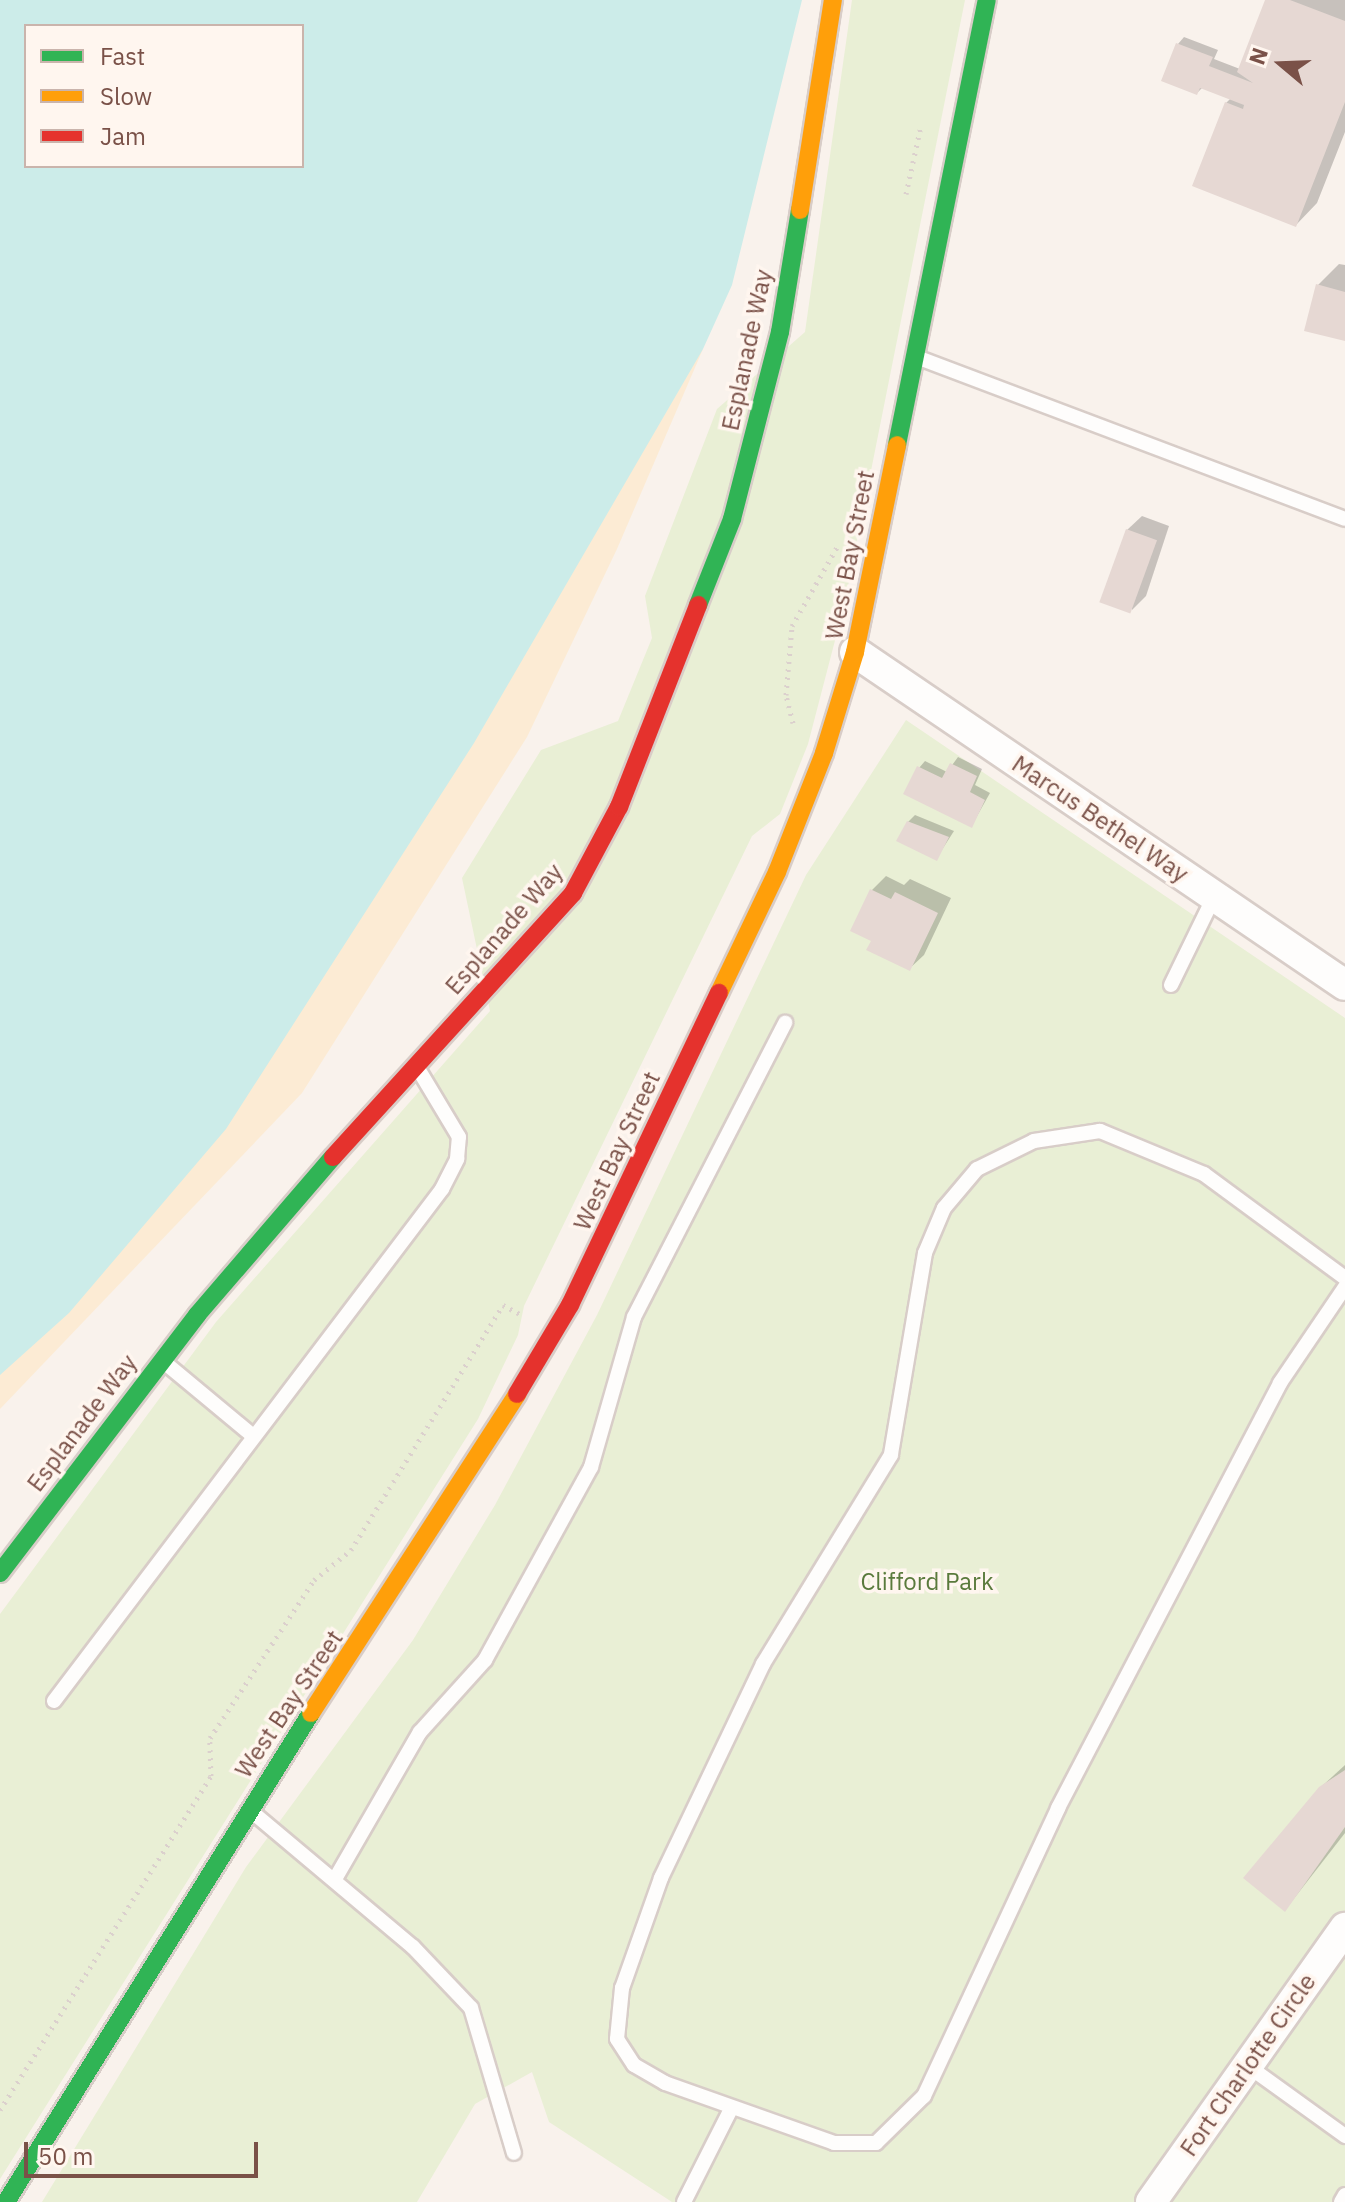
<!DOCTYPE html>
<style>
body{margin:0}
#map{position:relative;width:1345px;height:2202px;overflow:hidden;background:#f9f2ec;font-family:"IBM Plex Sans",sans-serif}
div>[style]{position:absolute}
.green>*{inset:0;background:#e9efd5}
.sand>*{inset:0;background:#fcebd4}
.water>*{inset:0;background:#ccece9}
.shadow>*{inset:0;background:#0003}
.building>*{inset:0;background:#e6d8d3;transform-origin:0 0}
.path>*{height:5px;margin-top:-2.5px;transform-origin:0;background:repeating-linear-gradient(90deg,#dbd0cd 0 2px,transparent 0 8px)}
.roads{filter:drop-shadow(2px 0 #d8cdc8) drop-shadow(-2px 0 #d8cdc8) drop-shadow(0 2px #d8cdc8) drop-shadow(0 -2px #d8cdc8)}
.lane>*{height:14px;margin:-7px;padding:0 7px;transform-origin:7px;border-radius:7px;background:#fefdfc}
.street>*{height:30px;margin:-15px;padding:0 15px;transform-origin:15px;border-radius:15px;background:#fefdfc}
.fast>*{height:18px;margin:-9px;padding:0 9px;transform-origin:9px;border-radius:9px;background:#30b455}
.slow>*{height:18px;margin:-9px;padding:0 9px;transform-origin:9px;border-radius:9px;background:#ff9f0a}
.jam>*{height:18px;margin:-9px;padding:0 9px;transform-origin:9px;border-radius:9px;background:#e5322d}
span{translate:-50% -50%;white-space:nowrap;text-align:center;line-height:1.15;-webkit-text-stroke:7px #fff6ef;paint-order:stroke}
.street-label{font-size:24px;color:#7a5148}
.park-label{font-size:24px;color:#5a7a3c}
.legend{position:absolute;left:24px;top:24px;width:280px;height:144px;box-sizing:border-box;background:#fff6ef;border:2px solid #cab4ac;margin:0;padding:10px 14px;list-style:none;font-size:24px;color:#7a5148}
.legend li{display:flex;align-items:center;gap:16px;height:40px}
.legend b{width:40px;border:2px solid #cab4ac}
.north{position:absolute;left:1241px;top:24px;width:80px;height:80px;-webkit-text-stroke:6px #fff6ef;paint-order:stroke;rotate:289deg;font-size:22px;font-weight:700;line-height:32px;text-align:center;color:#7a5148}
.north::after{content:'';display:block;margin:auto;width:28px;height:36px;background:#7a5148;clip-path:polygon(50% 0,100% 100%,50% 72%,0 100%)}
.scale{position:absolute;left:24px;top:2142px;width:234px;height:36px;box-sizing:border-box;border:4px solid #7a5148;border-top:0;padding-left:10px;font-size:24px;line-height:28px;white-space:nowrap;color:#7a5148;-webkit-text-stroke:6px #fff6ef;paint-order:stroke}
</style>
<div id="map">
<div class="green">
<div style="clip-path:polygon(852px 0,965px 0,844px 606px,808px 744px,780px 814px,752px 836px,524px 1306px,518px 1335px,478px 1419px,0 2179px,0 1614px,216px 1322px,490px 1011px,462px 878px,541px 750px,618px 721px,652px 638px,645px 596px,717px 409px,805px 332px)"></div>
<div style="clip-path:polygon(906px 720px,1345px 1018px,1345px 2202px,672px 2202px,549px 2122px,532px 2072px,475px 2104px,417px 2202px,42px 2202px,246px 1867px,413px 1640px,495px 1505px,597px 1315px,806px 875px)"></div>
</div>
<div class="sand">
<div style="clip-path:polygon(703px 349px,617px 549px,527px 737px,302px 1093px,0 1409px,0 1308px,547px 515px)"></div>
</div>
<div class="water">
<div style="clip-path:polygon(evenodd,0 0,802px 0,732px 285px,703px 349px,474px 743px,226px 1129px,69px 1313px,0 1375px,0 0,26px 26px,302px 26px,302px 166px,26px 166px,26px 26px)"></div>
</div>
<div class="shadow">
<div style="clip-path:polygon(1267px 0,1345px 0,1345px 132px,1317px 203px,1296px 225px,1226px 103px,1231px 98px,1203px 87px,1197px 93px,1178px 44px,1184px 37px,1218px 50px,1214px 59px,1240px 69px)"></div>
<div style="clip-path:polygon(1339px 264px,1345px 265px,1345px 339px,1318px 285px)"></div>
<div style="clip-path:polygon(1142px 516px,1169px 526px,1146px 596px,1132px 610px,1127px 530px)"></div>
<div style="clip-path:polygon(958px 757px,982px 769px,975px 785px,990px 793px,972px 825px,919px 768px,925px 761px,947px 772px)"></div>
<div style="clip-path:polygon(915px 815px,954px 831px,936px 859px,908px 822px)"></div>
<div style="clip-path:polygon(886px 876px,904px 885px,910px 879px,951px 898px,924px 955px,909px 969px,874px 940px,872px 890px)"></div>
<div style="clip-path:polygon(1345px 1765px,1345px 1833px,1285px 1910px,1320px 1788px)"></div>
</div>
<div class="building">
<div style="clip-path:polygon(1265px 0,1290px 0,1345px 21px,1345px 102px,1296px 227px,1192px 186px,1225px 102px,1243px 109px,1244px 105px,1200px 88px,1197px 95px,1161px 81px,1176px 43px,1213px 57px,1209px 66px,1253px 83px,1237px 72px)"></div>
<div style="clip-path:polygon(1316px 284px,1345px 292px,1345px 341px,1304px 331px)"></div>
<div style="left:1126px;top:529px;width:33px;height:78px;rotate:20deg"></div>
<div style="clip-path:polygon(950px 763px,977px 776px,970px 792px,985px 800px,972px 828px,903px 794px,917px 766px,942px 778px)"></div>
<div style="clip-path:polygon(907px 821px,949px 837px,937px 861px,896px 841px)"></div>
<div style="clip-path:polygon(870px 889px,891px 899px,895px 892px,938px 913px,910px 971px,866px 950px,871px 941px,850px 931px)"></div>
<div style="clip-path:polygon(1345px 1770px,1345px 1827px,1285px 1912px,1243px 1878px,1319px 1787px)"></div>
</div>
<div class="path">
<div style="left:906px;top:194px;width:70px;rotate:-77.6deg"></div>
<div style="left:793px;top:723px;width:29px;rotate:-104deg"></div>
<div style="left:786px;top:695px;width:69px;rotate:-85deg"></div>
<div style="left:792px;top:626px;width:91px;rotate:-60.3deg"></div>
<div style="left:0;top:2110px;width:395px;rotate:-57.7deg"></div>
<div style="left:211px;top:1776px;width:38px;rotate:-92deg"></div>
<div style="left:210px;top:1738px;width:189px;rotate:-56.6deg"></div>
<div style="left:314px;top:1580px;width:48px;rotate:-39deg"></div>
<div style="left:351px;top:1550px;width:288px;rotate:-58.2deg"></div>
<div style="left:503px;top:1305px;width:21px;rotate:28deg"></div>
</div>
<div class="roads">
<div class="lane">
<div style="left:919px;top:358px;width:455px;rotate:20.7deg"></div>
<div style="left:1171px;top:985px;width:98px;rotate:-64deg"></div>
<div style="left:1345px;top:1278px;width:175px;rotate:-143.6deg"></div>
<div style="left:1204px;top:1174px;width:113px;rotate:-157.5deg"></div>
<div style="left:1100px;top:1131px;width:67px;rotate:171.4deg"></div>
<div style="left:1034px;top:1141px;width:64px;rotate:153.8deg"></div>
<div style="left:977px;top:1169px;width:51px;rotate:130.2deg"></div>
<div style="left:944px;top:1208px;width:49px;rotate:112.9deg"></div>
<div style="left:925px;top:1253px;width:205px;rotate:99.6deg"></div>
<div style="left:891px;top:1455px;width:245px;rotate:121.5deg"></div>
<div style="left:763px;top:1664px;width:237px;rotate:115.5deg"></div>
<div style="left:661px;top:1878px;width:117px;rotate:109.5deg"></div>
<div style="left:622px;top:1988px;width:51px;rotate:95.6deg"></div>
<div style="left:617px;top:2039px;width:31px;rotate:57deg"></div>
<div style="left:634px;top:2065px;width:36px;rotate:30deg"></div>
<div style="left:665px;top:2083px;width:179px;rotate:19.5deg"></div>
<div style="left:834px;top:2143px;width:42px"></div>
<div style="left:876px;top:2143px;width:67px;rotate:-44.4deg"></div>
<div style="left:924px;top:2096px;width:318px;rotate:-65deg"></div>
<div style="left:1058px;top:1808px;width:479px;rotate:-62.4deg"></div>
<div style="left:1280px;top:1383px;width:116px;rotate:-55.9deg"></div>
<div style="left:164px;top:1362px;width:116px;rotate:39.7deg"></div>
<div style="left:54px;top:1701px;width:642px;rotate:-52.84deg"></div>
<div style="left:442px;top:1189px;width:34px;rotate:-63deg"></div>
<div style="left:457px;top:1159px;width:22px;rotate:-85deg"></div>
<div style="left:459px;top:1137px;width:82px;rotate:-121deg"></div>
<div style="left:251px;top:1811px;width:212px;rotate:40deg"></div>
<div style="left:413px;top:1947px;width:84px;rotate:46.4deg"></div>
<div style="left:471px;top:2008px;width:151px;rotate:73.5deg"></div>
<div style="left:335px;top:1879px;width:170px;rotate:-60deg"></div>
<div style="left:420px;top:1732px;width:97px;rotate:-47.9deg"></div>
<div style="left:485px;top:1660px;width:220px;rotate:-61.2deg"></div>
<div style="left:591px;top:1467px;width:156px;rotate:-74deg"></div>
<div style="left:634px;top:1317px;width:331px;rotate:-62.8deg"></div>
<div style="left:1248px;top:2066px;width:120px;rotate:35.8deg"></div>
<div style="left:684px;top:2202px;width:106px;rotate:-63.2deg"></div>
<div style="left:1341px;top:2202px;width:8px;rotate:-60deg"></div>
</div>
<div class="street">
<div style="left:855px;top:652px;width:592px;rotate:34.2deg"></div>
<div style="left:1151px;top:2202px;width:336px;rotate:-54.7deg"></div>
</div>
<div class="fast">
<div style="left:897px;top:445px;width:454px;rotate:-78.6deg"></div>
<div style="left:698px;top:605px;width:92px;rotate:-68.4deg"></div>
<div style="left:732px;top:519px;width:193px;rotate:-75.6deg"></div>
<div style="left:780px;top:332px;width:124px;rotate:-80.7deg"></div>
<div style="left:0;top:1573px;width:325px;rotate:-52.6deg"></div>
<div style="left:197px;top:1315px;width:208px;rotate:-49.3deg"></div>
<div style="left:6px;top:2202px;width:576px;rotate:-58.05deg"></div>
</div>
<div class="slow">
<div style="left:800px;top:210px;width:213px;rotate:-81.1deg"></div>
<div style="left:719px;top:993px;width:134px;rotate:-64.4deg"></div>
<div style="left:777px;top:872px;width:128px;rotate:-68.4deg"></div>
<div style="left:824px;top:753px;width:106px;rotate:-72.9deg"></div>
<div style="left:855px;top:652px;width:211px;rotate:-78.5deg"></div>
<div style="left:311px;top:1713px;width:380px;rotate:-57.1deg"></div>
</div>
<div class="jam">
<div style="left:333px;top:1157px;width:357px;rotate:-47.7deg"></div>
<div style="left:573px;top:893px;width:98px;rotate:-61.9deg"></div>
<div style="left:619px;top:807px;width:217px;rotate:-68.6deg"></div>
<div style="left:517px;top:1394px;width:104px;rotate:-59.2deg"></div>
<div style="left:570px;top:1305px;width:346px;rotate:-64.5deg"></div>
</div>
</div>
<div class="street-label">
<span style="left:747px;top:350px;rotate:-78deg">Esplanade Way</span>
<span style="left:850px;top:555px;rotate:-79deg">West Bay Street</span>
<span style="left:1100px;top:819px;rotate:34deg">Marcus Bethel Way</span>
<span style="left:504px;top:929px;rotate:-49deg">Esplanade Way</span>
<span style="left:617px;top:1151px;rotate:-65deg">West Bay Street</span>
<span style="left:82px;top:1423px;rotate:-53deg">Esplanade Way</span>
<span style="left:289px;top:1704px;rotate:-56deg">West Bay Street</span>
<span style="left:1248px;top:2065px;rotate:-55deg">Fort Charlotte Circle</span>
</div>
<div class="park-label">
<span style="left:927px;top:1582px">Clifford Park</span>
</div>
<ul class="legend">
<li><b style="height:10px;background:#30b455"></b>Fast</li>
<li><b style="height:10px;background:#ff9f0a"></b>Slow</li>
<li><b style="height:10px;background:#e5322d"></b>Jam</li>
</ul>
<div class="north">N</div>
<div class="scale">50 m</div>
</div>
